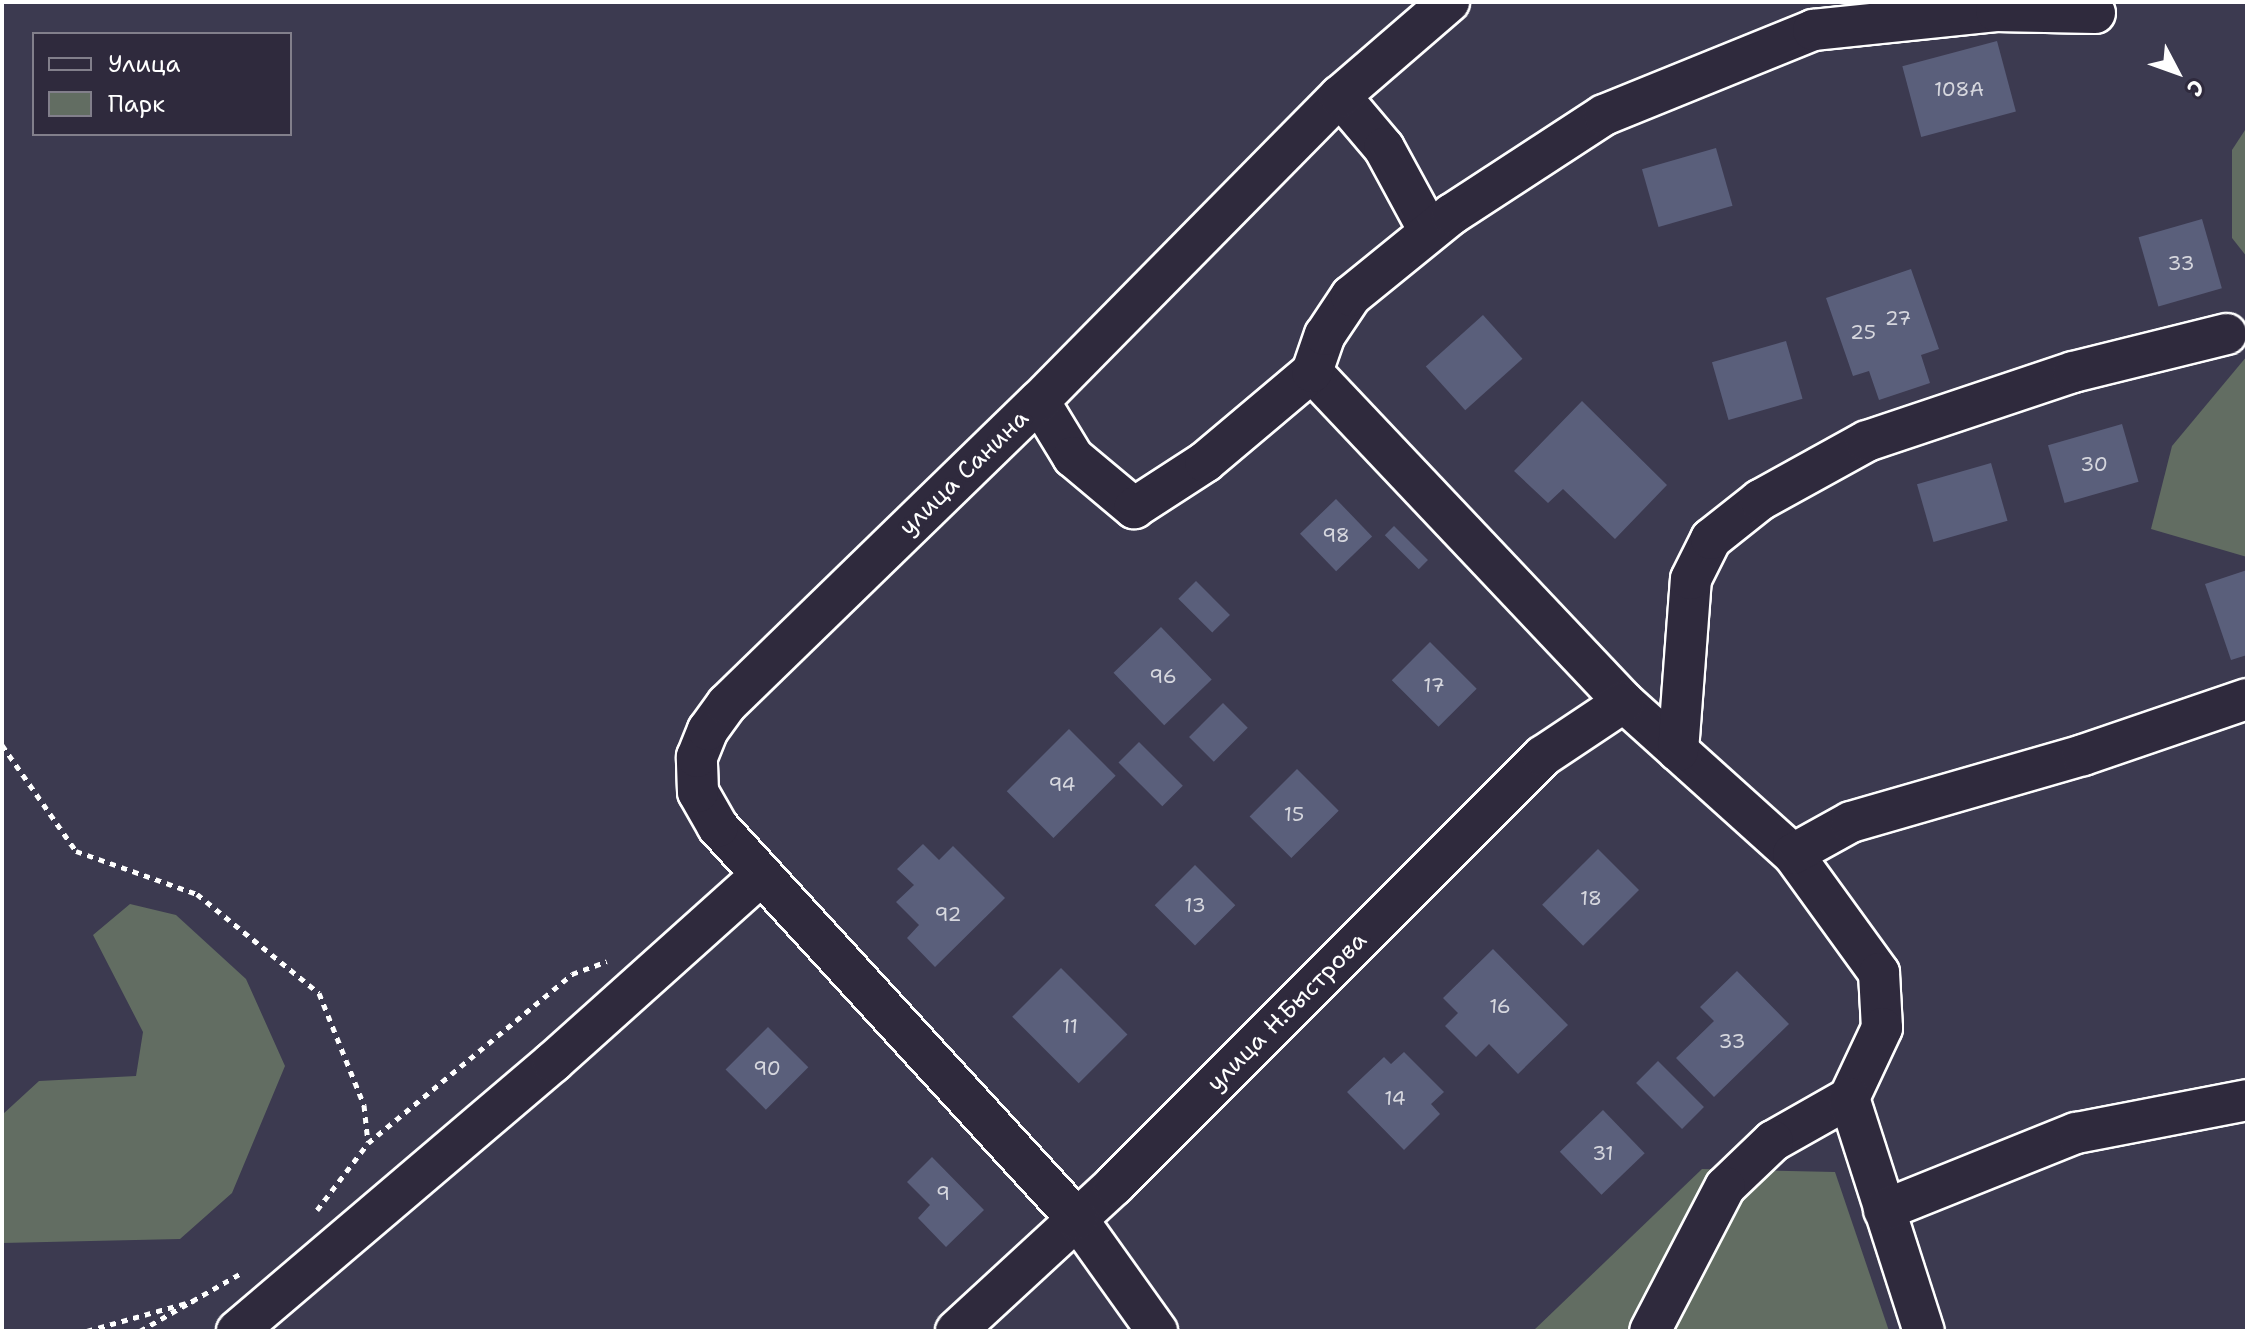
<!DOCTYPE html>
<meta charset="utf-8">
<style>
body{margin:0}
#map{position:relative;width:2249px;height:1333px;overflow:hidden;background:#3c3a50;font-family:"Shantell Sans",sans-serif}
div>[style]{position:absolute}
.green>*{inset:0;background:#626d62}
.building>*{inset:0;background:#5a5f7b;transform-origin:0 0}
.path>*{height:5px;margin-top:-2.5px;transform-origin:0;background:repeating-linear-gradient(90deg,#fff 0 6px,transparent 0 12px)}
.roads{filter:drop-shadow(2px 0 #fff) drop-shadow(-2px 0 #fff) drop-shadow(0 2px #fff) drop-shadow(0 -2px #fff)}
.minor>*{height:40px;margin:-20px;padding:0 20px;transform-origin:20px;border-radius:20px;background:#2f2a3d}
span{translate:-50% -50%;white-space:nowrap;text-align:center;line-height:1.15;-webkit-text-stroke:8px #2f2a3d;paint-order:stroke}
.number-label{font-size:20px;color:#d6d7de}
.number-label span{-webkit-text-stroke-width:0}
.street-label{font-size:24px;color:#fff}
.frame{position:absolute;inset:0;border:4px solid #fff;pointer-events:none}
.legend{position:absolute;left:32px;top:32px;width:260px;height:104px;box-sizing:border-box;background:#2f2a3d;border:2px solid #827f8b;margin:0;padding:10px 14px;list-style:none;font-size:24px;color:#fff}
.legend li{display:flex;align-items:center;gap:16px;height:40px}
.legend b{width:40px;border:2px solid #827f8b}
.north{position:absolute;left:2137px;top:32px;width:80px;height:80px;-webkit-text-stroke:6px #2f2a3d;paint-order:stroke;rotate:131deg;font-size:22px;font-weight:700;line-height:32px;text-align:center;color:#fff}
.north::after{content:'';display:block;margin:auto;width:28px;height:36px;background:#fff;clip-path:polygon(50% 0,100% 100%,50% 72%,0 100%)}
</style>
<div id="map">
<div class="green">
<div style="clip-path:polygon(2247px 127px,2247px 257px,2232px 238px,2232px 150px)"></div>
<div style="clip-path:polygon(2247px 356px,2247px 557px,2151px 529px,2172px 446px)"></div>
<div style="clip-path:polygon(130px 904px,176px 915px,246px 979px,285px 1066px,232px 1193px,180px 1239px,2px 1243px,2px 1115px,39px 1081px,136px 1076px,143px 1032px,93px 935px)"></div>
<div style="clip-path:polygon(1702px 1169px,1835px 1172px,1889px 1331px,1533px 1331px)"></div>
</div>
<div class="building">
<div style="left:1997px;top:41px;width:73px;height:98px;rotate:75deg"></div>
<div style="left:1716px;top:148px;width:60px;height:77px;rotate:74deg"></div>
<div style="left:2202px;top:219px;width:72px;height:66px;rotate:74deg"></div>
<div style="clip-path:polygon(1911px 269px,1939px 349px,1921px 355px,1930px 383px,1879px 400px,1869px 371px,1853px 376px,1826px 298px)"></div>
<div style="left:1483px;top:315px;width:59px;height:77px;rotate:48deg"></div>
<div style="left:1786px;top:341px;width:60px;height:77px;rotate:74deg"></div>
<div style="clip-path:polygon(1582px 401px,1667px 485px,1615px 539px,1563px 489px,1548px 503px,1514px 471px)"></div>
<div style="left:2122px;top:424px;width:60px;height:77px;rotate:74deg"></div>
<div style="left:1991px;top:463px;width:60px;height:77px;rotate:74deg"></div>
<div style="left:1336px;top:499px;width:52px;height:50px;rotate:46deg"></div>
<div style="left:1394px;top:526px;width:48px;height:13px;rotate:45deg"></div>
<div style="clip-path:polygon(2247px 570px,2247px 655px,2231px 660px,2205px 584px)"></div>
<div style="left:1196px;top:581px;width:48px;height:25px;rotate:45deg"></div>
<div style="left:1161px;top:627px;width:73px;height:66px;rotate:46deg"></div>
<div style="left:1430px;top:642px;width:66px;height:54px;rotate:45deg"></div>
<div style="left:1223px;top:703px;width:35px;height:48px;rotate:45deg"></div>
<div style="left:1069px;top:729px;width:66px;height:88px;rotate:45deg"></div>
<div style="left:1139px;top:742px;width:62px;height:29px;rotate:45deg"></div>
<div style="left:1297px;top:769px;width:59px;height:67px;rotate:45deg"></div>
<div style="clip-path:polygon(923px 844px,939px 860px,953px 846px,1005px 898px,935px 967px,907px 938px,919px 925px,896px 902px,914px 885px,897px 869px)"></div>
<div style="left:1598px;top:849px;width:58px;height:79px;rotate:45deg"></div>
<div style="left:1195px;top:865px;width:57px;height:57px;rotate:45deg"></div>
<div style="clip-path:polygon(1493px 949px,1568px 1025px,1518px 1074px,1489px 1044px,1476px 1057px,1445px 1026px,1458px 1013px,1443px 998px)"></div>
<div style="left:1061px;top:968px;width:94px;height:69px;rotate:45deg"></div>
<div style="clip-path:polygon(1737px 971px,1789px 1024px,1714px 1097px,1676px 1058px,1714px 1021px,1700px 1007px)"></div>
<div style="left:768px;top:1027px;width:57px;height:60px;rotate:45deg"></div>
<div style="clip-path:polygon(1404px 1052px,1444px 1092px,1431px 1104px,1440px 1114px,1404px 1150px,1347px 1092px,1384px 1057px,1391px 1064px)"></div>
<div style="left:1658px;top:1061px;width:65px;height:31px;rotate:45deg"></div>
<div style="left:1603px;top:1110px;width:60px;height:60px;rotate:46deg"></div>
<div style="clip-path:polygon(932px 1157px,984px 1210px,946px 1247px,918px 1218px,930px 1205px,907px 1182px)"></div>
</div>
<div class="path">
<div style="left:2px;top:745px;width:129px;rotate:55.1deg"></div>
<div style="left:76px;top:851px;width:128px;rotate:19.6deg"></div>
<div style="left:197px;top:894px;width:157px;rotate:39.1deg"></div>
<div style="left:319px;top:993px;width:121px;rotate:68.1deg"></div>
<div style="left:364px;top:1105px;width:37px;rotate:84deg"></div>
<div style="left:317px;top:1210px;width:84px;rotate:-52.7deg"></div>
<div style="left:368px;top:1143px;width:265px;rotate:-39.6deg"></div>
<div style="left:572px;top:974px;width:37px;rotate:-20deg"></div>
<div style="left:87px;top:1331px;width:111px;rotate:-15.7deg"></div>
<div style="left:140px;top:1331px;width:119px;rotate:-29.8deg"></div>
</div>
<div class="roads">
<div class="minor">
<div style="left:1340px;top:96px;width:68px;rotate:49.8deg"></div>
<div style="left:1384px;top:148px;width:94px;rotate:61.5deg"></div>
<div style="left:1312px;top:372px;width:454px;rotate:46.6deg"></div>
<div style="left:1624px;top:702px;width:227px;rotate:42deg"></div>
<div style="left:1793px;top:854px;width:147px;rotate:54.1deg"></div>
<div style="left:1879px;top:973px;width:55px;rotate:86.9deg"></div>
<div style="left:1882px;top:1028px;width:77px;rotate:115.2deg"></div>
<div style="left:1849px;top:1098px;width:87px;rotate:150.5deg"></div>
<div style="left:1773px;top:1141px;width:66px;rotate:136.2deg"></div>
<div style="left:1725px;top:1187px;width:162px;rotate:117.5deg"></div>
<div style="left:1039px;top:401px;width:66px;rotate:58.7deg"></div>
<div style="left:1073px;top:457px;width:80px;rotate:39.9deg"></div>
<div style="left:1134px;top:508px;width:85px;rotate:-32.9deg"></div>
<div style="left:1205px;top:462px;width:140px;rotate:-40.1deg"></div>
<div style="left:1312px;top:372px;width:39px;rotate:-71deg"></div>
<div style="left:1325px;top:335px;width:47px;rotate:-56.3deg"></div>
<div style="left:1351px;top:296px;width:130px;rotate:-39.1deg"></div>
<div style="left:1452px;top:214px;width:181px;rotate:-33.1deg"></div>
<div style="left:1604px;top:115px;width:226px;rotate:-22.1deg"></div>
<div style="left:1813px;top:30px;width:184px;rotate:-5.9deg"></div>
<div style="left:1996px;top:11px;width:99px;rotate:1.2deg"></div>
<div style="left:1678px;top:751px;width:172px;rotate:-85.7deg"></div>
<div style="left:1691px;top:579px;width:45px;rotate:-63.4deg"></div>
<div style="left:1711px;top:539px;width:63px;rotate:-38.5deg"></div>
<div style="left:1760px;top:500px;width:122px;rotate:-28.9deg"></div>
<div style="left:1867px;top:441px;width:217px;rotate:-18.5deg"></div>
<div style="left:2073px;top:372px;width:158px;rotate:-13.9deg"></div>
<div style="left:1793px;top:854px;width:66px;rotate:-28.9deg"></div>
<div style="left:1851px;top:822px;width:241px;rotate:-16.1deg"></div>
<div style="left:2083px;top:755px;width:173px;rotate:-18.9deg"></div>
<div style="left:1849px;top:1098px;width:245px;rotate:72.2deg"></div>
<div style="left:1884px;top:1210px;width:207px;rotate:-21.9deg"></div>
<div style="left:2076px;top:1133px;width:174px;rotate:-10.9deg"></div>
<div style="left:237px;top:1331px;width:415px;rotate:-40.4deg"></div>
<div style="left:553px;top:1062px;width:277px;rotate:-41.9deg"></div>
<div style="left:956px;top:1331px;width:215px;rotate:-42.7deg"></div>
<div style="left:1114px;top:1185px;width:607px;rotate:-45deg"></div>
<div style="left:1543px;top:756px;width:97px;rotate:-33.7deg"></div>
<div style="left:1157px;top:1331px;width:138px;rotate:-125.5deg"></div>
<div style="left:1077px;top:1219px;width:532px;rotate:-132.48deg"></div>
<div style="left:718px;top:827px;width:40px;rotate:-119.7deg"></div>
<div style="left:698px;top:792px;width:35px;rotate:-92deg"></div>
<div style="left:697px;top:757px;width:29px;rotate:-68deg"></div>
<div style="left:708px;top:730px;width:32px;rotate:-54deg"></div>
<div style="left:727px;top:704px;width:435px;rotate:-44.2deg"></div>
<div style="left:1039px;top:401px;width:429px;rotate:-45.4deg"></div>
<div style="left:1340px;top:96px;width:144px;rotate:-40.8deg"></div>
</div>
</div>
<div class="number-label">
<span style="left:1959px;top:89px">108А</span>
<span style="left:2181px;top:263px">33</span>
<span style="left:1898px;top:318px">27</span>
<span style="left:1863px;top:332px">25</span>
<span style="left:2094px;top:464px">30</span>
<span style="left:1336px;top:535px">98</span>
<span style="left:1163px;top:676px">96</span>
<span style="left:1434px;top:685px">17</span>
<span style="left:1062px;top:784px">94</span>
<span style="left:1294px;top:814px">15</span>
<span style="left:1591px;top:898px">18</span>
<span style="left:1195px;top:905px">13</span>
<span style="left:948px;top:914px">92</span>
<span style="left:1500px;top:1006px">16</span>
<span style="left:1070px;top:1026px">11</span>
<span style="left:1732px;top:1041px">33</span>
<span style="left:767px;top:1068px">90</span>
<span style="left:1395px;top:1098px">14</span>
<span style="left:1603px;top:1153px">31</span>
<span style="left:943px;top:1193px">9</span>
</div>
<div class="street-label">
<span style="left:964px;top:473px;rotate:-44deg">улица Санина</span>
<span style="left:1287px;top:1012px;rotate:-45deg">улица Н.Быстрова</span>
</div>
<div class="frame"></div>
<ul class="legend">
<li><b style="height:10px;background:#2f2a3d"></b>Улица</li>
<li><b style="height:22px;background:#626d62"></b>Парк</li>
</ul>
<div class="north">С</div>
</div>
